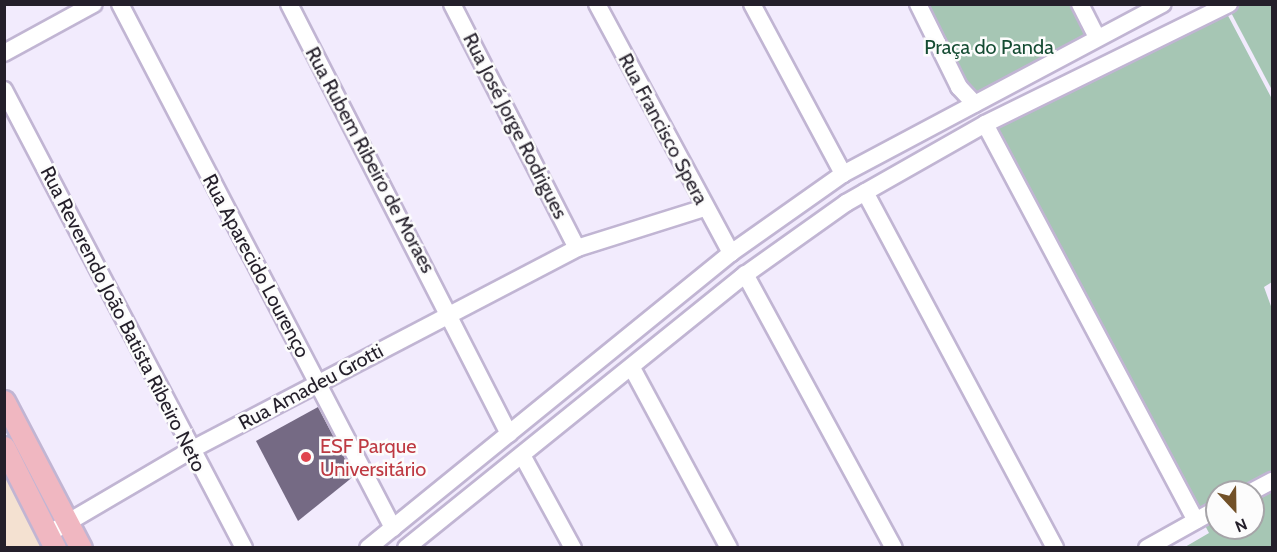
<!DOCTYPE html>
<meta charset="utf-8">
<style>
body{margin:0}
#map{position:relative;width:1277px;height:552px;overflow:hidden;background:#f2ebfd;font-family:Cabin,sans-serif}
div>[style]{position:absolute}
.education>*{inset:0;background:#f4e1d1}
.green>*{inset:0;background:#a6c6b4}
.building>*{inset:0;background:#756a84}
.roads{filter:drop-shadow(2px 0 #c1b5d3) drop-shadow(-2px 0 #c1b5d3) drop-shadow(0 2px #c1b5d3) drop-shadow(0 -2px #c1b5d3)}
.minor>*{height:16px;margin:-8px;padding:0 8px;transform-origin:8px;border-radius:8px;background:#fff}
.major>*{height:21px;margin:-10.5px;padding:0 10.5px;transform-origin:10.5px;border-radius:10.5px;background:#f0b7c1}
.dots>*{width:16px;height:16px;translate:-50% -50%;box-sizing:border-box;border:3px solid #fcfcfc;border-radius:50%}
span{translate:-50% -50%;white-space:nowrap;text-align:center;line-height:1.15;-webkit-text-stroke:5px #fcfcfc;paint-order:stroke}
.park-label{font-size:20px;color:#154c33}
.street-label{font-size:20px;color:#241f2a}
.health-label{font-size:20px;color:#be3a42}
.left{translate:0 -50%;text-align:left}
.frame{position:absolute;inset:0;border:6px solid #241f2a;pointer-events:none}
.north{position:absolute;left:1205px;top:480px;width:60px;height:60px;box-sizing:border-box;background:#fcfcfc;border:2px solid #a6a4a8;border-radius:50%;rotate:158deg;font-size:16px;font-weight:700;line-height:24px;text-align:center;color:#241f2a}
.north::after{content:'';display:block;margin:auto;width:21px;height:27px;background:#725128;clip-path:polygon(50% 0,100% 100%,50% 72%,0 100%)}
</style>
<div id="map">
<div class="education">
<div style="clip-path:polygon(5px 463px,49px 547px,5px 547px)"></div>
</div>
<div class="green">
<div style="clip-path:polygon(918px 5px,1080px 5px,1097px 37px,978px 103px)"></div>
<div style="clip-path:polygon(1227px 5px,1272px 5px,1272px 90px)"></div>
<div style="clip-path:polygon(evenodd,1224px 8px,1272px 99px,1272px 282px,1264px 287px,1272px 309px,1272px 547px,1185px 547px,1209px 533px,992px 123px,1224px 8px,1217px 492px,1253px 492px,1253px 528px,1217px 528px,1217px 492px)"></div>
</div>
<div class="building">
<div style="clip-path:polygon(318px 407px,354px 476px,298px 521px,256px 441px)"></div>
</div>
<div class="roads">
<div class="minor">
<div style="left:120px;top:4px;width:591px;rotate:62.48deg"></div>
<div style="left:289px;top:4px;width:483px;rotate:62.9deg"></div>
<div style="left:452px;top:4px;width:274px;rotate:62.9deg"></div>
<div style="left:597px;top:4px;width:283px;rotate:61.7deg"></div>
<div style="left:752px;top:4px;width:193px;rotate:61.8deg"></div>
<div style="left:918px;top:4px;width:93px;rotate:63.7deg"></div>
<div style="left:959px;top:87px;width:23px;rotate:47deg"></div>
<div style="left:1080px;top:4px;width:37px;rotate:63deg"></div>
<div style="left:4px;top:53px;width:102px;rotate:-28.6deg"></div>
<div style="left:4px;top:90px;width:517px;rotate:62.34deg"></div>
<div style="left:985px;top:124px;width:449px;rotate:62deg"></div>
<div style="left:865px;top:192px;width:404px;rotate:61.9deg"></div>
<div style="left:745px;top:274px;width:312px;rotate:61.5deg"></div>
<div style="left:632px;top:368px;width:204px;rotate:61.7deg"></div>
<div style="left:522px;top:455px;width:106px;rotate:61.3deg"></div>
<div style="left:1251px;top:492px;width:24px;rotate:-28deg"></div>
<div style="left:48px;top:534px;width:166px;rotate:-30.4deg"></div>
<div style="left:191px;top:450px;width:436px;rotate:-27.6deg"></div>
<div style="left:577px;top:248px;width:133px;rotate:-17.5deg"></div>
<div style="left:368px;top:548px;width:468px;rotate:-39.1deg"></div>
<div style="left:731px;top:253px;width:137px;rotate:-35.2deg"></div>
<div style="left:843px;top:174px;width:362px;rotate:-28deg"></div>
<div style="left:406px;top:548px;width:432px;rotate:-38.9deg"></div>
<div style="left:742px;top:277px;width:128px;rotate:-35.4deg"></div>
<div style="left:846px;top:203px;width:160px;rotate:-29.6deg"></div>
<div style="left:985px;top:124px;width:272px;rotate:-26.2deg"></div>
<div style="left:1147px;top:548px;width:80px;rotate:-29.1deg"></div>
</div>
<div class="major">
<div style="left:4px;top:401px;width:166px;rotate:62.4deg"></div>
<div style="left:4px;top:447px;width:113px;rotate:63.2deg"></div>
</div>
</div>
<div class="dots">
<div style="left:306px;top:457px;background:#e0444e"></div>
</div>
<div class="park-label">
<span style="left:989px;top:47px">Praça do Panda</span>
</div>
<div class="street-label">
<span style="left:515px;top:126px;rotate:63deg">Rua José Jorge Rodrigues</span>
<span style="left:663px;top:129px;rotate:62deg">Rua Francisco Spera</span>
<span style="left:370px;top:160px;rotate:62deg">Rua Rubem Ribeiro de Moraes</span>
<span style="left:256px;top:266px;rotate:62deg">Rua Aparecido Lourenço</span>
<span style="left:123px;top:319px;rotate:63deg">Rua Reverendo João Batista Ribeiro Neto</span>
<span style="left:311px;top:387px;rotate:-28deg">Rua Amadeu Grotti</span>
</div>
<div class="health-label">
<span class="left" style="left:320px;top:458px">ESF Parque<br>Universitário</span>
</div>
<div class="frame"></div>
<div class="north">N</div>
</div>
